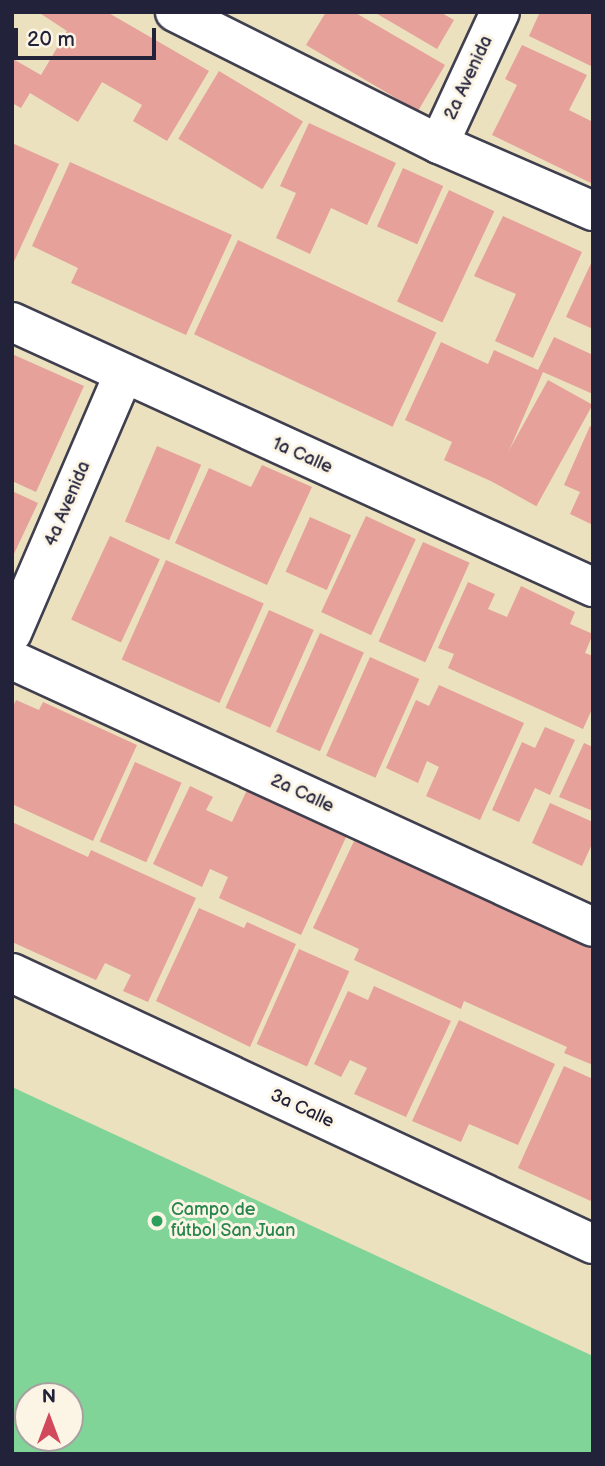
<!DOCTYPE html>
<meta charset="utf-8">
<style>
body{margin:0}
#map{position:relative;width:605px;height:1466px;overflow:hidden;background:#ebe1bf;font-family:"Balsamiq Sans",sans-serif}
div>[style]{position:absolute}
.green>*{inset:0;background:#80d497}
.building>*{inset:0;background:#e5a19a;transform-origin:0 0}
.roads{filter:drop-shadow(2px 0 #403f4f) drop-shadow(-2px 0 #403f4f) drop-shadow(0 2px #403f4f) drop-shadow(0 -2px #403f4f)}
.minor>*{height:38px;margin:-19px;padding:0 19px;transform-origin:19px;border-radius:19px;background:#fff}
.dots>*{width:19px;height:19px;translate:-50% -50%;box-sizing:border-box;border:4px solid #fcf5e5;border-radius:50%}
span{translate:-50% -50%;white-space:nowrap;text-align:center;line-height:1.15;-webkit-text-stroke:6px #fcf5e5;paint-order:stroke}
.street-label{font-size:18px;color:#22223b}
.leisure-label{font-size:18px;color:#27864d}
.left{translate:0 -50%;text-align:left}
.frame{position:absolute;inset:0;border:14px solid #22223b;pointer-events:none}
.north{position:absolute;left:14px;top:1382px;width:70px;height:70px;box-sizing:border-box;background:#fcf5e5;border:2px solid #a5a1a1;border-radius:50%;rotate:0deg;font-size:19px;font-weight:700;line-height:28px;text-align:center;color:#22223b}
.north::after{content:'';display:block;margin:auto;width:24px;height:32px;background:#d1495b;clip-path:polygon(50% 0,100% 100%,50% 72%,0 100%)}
.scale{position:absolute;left:14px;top:28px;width:142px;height:32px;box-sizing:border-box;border:4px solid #22223b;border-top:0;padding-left:9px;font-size:21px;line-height:24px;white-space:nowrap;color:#22223b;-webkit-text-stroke:5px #fcf5e5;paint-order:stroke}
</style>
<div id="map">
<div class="green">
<div style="clip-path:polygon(evenodd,12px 1087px,593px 1356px,593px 1454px,12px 1454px,12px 1087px,28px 1396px,70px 1396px,70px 1438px,28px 1438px,28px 1396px)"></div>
</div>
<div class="building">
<div style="clip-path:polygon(107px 12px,209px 71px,167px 141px,133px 121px,142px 105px,102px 82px,78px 122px,30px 93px,21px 108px,12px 103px,13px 59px,41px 75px,67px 31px,38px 12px)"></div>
<div style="clip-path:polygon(326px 12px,354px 12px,445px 65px,418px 111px,306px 45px)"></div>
<div style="clip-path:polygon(374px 12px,440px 12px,454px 20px,437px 49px)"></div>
<div style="clip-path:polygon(540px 12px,593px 12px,593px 67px,529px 36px)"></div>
<div style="clip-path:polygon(522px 45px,587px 75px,569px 110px,593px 122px,593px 184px,492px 135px,517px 85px,505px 79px)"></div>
<div style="left:219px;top:71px;width:98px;height:79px;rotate:31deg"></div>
<div style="clip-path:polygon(309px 123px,396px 163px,367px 225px,331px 208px,310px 254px,276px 238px,296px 193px,280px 186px)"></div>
<div style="clip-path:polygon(12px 143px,59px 164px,12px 266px)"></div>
<div style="clip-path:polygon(70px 162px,232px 235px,186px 335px,71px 283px,78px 268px,32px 246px)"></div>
<div style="left:403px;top:168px;width:44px;height:64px;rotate:24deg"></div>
<div style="left:449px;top:190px;width:50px;height:123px;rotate:25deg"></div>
<div style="clip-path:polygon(503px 216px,582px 252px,533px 358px,495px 341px,516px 294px,474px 276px)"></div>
<div style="left:238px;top:240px;width:219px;height:104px;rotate:25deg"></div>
<div style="clip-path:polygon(593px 259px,593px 329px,566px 317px)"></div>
<div style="clip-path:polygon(554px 337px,593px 355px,593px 394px,543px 372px,495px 483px,444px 460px,452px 442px,405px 420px,441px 342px,488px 364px,494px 350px,538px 370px)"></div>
<div style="clip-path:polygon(12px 354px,84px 386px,36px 492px,12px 481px)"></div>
<div style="left:548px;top:380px;width:51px;height:116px;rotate:29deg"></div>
<div style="clip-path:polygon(590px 426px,593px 427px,593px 525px,570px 514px,580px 492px,564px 485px)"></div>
<div style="left:157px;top:446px;width:48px;height:82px;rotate:23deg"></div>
<div style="clip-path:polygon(262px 465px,312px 487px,267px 585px,175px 543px,209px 468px,251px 487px)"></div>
<div style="clip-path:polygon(12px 491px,38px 503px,12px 558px)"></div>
<div style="left:366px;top:516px;width:55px;height:106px;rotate:25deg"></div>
<div style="left:310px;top:517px;width:45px;height:60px;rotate:24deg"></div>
<div style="left:110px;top:536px;width:55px;height:92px;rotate:25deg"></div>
<div style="left:423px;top:542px;width:51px;height:109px;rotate:24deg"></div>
<div style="left:166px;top:560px;width:107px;height:109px;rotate:24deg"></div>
<div style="clip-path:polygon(468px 582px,495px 594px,488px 609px,507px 617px,521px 586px,575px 612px,570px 624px,593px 634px,585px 653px,593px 656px,593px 707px,583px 729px,448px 668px,454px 654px,438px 648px)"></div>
<div style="left:269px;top:610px;width:49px;height:107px;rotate:24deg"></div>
<div style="left:320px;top:633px;width:48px;height:108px;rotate:24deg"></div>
<div style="left:370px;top:657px;width:54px;height:108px;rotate:24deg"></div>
<div style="clip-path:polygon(439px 685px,524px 723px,480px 820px,426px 796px,439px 767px,427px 761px,418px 783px,386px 768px,416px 700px,429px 706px)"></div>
<div style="clip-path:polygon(16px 700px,39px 710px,43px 702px,137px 745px,93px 841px,12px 804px,12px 708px)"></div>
<div style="clip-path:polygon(545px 727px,575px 740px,550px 795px,535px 788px,519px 822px,492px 810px,522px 742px,535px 748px)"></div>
<div style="clip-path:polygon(584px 743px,593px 747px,593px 811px,559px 797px)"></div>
<div style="left:135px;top:762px;width:51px;height:87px;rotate:24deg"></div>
<div style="clip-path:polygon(190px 786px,213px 797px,206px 810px,232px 822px,247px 790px,347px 835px,301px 935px,219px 898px,228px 877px,210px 869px,202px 887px,153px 864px)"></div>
<div style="clip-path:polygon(550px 803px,593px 822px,593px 842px,582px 866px,532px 843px)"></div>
<div style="clip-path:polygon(12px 822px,88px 857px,91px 850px,196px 898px,148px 1002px,123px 991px,131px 975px,105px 963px,96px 980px,12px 942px)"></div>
<div style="clip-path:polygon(354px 841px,593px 949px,593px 1065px,564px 1053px,567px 1047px,464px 1001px,461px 1009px,354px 960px,359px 949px,313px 928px)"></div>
<div style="clip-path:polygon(199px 908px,244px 928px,247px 922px,296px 944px,250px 1047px,156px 1001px)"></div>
<div style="left:299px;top:949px;width:55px;height:104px;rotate:24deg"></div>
<div style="clip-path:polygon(374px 986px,451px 1021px,406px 1117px,354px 1094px,367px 1068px,350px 1060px,341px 1077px,314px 1064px,348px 991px,368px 1000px)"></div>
<div style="clip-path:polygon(459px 1020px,555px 1064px,518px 1145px,469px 1124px,461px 1142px,412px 1121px)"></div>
<div style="clip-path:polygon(564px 1066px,593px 1079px,593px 1202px,518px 1168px)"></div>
</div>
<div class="roads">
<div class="minor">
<div style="left:175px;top:12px;width:295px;rotate:26.6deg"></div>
<div style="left:439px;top:144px;width:168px;rotate:23.5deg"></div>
<div style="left:439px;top:144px;width:145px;rotate:-65.2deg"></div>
<div style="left:12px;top:322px;width:639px;rotate:24.52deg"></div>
<div style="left:12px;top:633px;width:281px;rotate:-66.7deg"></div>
<div style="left:12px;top:660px;width:639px;rotate:24.68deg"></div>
<div style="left:12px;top:973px;width:641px;rotate:25.01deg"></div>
</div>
</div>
<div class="dots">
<div style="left:157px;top:1221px;background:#2e9e5b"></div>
</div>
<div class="street-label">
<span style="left:469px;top:78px;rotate:-65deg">2a Avenida</span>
<span style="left:302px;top:456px;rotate:24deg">1a Calle</span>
<span style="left:68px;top:504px;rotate:-67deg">4a Avenida</span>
<span style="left:302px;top:794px;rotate:25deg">2a Calle</span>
<span style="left:302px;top:1109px;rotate:25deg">3a Calle</span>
</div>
<div class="leisure-label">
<span class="left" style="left:171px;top:1221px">Campo de<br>fútbol San Juan</span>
</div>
<div class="frame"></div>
<div class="north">N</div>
<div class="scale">20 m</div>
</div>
